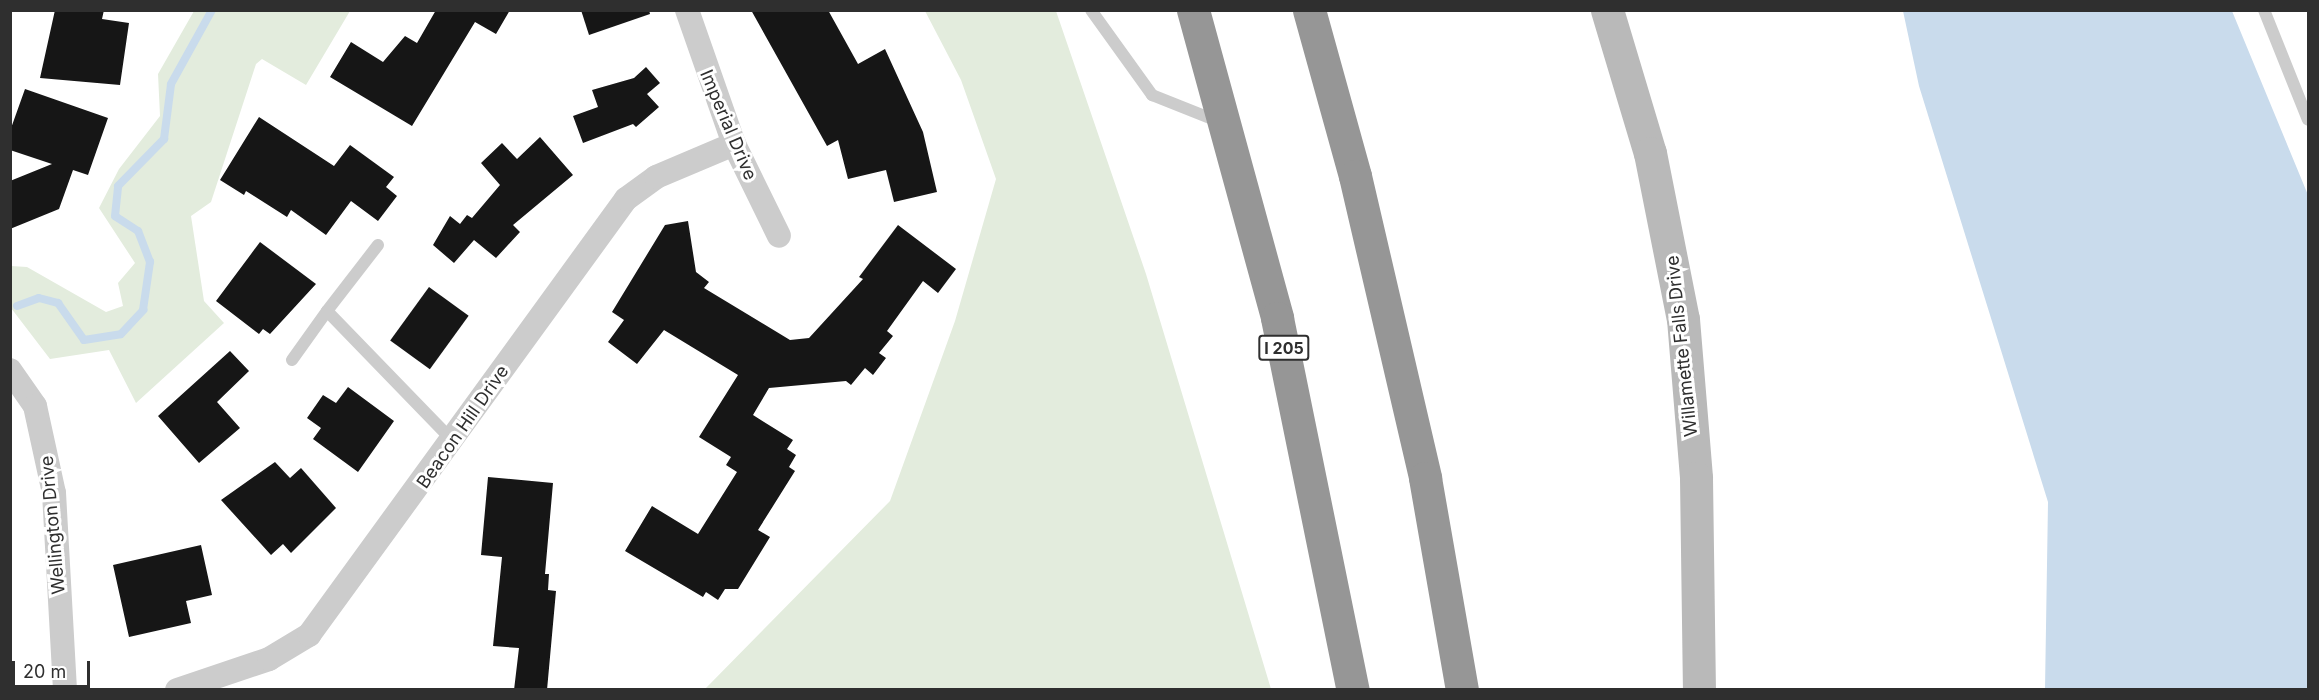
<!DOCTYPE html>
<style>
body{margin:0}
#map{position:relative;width:2319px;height:700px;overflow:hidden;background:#fff;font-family:Inter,sans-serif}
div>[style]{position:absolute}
.green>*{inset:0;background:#e3ecdd}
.water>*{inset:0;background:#c9dbec}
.stream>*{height:8px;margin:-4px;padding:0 4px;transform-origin:4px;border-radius:4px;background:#c9dbec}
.building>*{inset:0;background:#161616;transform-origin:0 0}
.lane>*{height:12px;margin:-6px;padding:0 6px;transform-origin:6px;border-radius:6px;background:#ccc}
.street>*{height:24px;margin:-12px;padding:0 12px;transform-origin:12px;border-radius:12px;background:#ccc}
.secondary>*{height:33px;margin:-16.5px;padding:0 16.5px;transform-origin:16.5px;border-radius:16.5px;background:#b9b9b9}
.highway>*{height:33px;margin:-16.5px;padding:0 16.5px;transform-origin:16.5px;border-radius:16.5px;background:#969696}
span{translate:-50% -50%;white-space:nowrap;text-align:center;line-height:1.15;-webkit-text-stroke:6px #fff;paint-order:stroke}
.shield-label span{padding:2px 4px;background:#fff;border:2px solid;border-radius:4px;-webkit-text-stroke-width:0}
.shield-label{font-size:16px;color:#2f2f2f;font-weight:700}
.street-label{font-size:18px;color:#2f2f2f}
.frame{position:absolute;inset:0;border:12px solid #2f2f2f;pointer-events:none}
.scale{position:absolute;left:12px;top:661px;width:78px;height:27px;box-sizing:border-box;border:3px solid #2f2f2f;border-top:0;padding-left:8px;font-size:18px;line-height:21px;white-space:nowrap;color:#2f2f2f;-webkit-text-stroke:4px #fff;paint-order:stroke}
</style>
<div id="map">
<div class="green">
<div style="clip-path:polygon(194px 11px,350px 11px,306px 85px,262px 59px,256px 64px,211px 202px,191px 216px,204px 301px,224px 323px,136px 403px,109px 350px,50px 359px,11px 308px,11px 266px,27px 267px,106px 312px,123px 306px,118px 283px,135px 263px,99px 208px,119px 169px,160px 116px,158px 74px)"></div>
<div style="clip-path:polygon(925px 11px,1056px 11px,1146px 274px,1271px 689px,705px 689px,890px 501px,955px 321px,996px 179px,961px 80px)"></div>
</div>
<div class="water">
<div style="clip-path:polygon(1903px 11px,2232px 11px,2308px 195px,2308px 689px,2045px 689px,2048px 502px,1919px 86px)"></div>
</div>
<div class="stream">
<div style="left:17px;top:306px;width:23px;rotate:-20deg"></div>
<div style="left:39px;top:298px;width:20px;rotate:15deg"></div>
<div style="left:58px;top:303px;width:45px;rotate:54.9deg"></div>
<div style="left:84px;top:340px;width:37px;rotate:-9deg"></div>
<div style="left:121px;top:334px;width:33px;rotate:-47deg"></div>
<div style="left:143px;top:310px;width:49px;rotate:-81.7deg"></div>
<div style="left:150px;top:262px;width:33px;rotate:-111deg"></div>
<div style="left:138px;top:231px;width:27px;rotate:-147deg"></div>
<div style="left:115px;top:216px;width:30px;rotate:-84deg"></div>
<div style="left:118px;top:186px;width:66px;rotate:-45.6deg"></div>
<div style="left:164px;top:139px;width:55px;rotate:-82.7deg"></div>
<div style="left:171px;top:84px;width:85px;rotate:-61deg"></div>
</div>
<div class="building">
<div style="clip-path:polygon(55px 10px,104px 10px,102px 19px,129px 23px,120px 85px,40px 78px)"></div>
<div style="clip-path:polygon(436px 10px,510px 10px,496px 34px,475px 22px,412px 126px,330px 77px,351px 42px,383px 62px,405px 36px,417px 43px)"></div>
<div style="clip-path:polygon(581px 10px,649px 10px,650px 14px,589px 35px)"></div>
<div style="clip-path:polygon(751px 10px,828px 10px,858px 64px,885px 49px,923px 132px,937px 192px,894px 202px,886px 170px,848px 179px,838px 140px,827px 146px)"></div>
<div style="clip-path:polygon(646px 67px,660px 83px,647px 94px,659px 107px,636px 127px,633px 124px,583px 143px,573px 116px,598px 107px,592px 90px,634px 78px)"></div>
<div style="clip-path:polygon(25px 89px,108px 118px,88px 175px,73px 170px,59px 209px,10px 229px,10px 181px,52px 164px,10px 150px,10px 131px)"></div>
<div style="clip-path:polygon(259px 117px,334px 166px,350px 145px,394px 177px,386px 187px,397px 196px,378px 221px,351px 201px,326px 235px,291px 210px,287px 217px,246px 191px,244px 195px,220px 180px)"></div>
<div style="clip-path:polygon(540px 137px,573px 175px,513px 225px,520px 232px,496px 258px,474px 240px,454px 263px,433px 245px,450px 216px,460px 224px,467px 215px,472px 218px,500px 185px,481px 163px,502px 143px,517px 159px)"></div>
<div style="clip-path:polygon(688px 221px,696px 272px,709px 282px,704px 288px,790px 340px,809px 338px,863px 279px,859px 277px,898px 225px,956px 269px,938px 293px,923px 281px,887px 331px,893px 336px,879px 353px,886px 358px,873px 375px,865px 368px,851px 385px,846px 381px,769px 388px,753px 415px,793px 440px,787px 449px,796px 455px,789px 467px,795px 471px,758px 530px,770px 537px,738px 589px,725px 589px,718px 600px,706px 592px,703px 597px,625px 551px,652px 506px,698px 534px,737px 472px,726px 465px,731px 457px,699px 437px,738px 375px,664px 330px,637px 364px,608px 342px,624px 320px,612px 312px,665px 225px)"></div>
<div style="clip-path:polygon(260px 242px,316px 284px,270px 334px,263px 329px,259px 334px,216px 301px)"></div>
<div style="left:429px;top:287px;width:49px;height:66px;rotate:36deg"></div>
<div style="clip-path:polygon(230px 351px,249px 371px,217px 402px,240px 428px,199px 463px,158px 416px)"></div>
<div style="clip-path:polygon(348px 387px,394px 421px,358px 472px,313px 439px,321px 428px,307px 418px,323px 395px,336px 403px)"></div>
<div style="clip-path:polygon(275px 462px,290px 478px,301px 468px,336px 508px,291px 553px,283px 544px,271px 555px,221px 500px)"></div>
<div style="clip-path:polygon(488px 477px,553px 483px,545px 574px,549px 574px,548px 590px,556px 591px,547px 690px,514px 690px,519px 648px,493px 646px,502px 557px,481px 555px)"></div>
<div style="clip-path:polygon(201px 545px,212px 595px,186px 601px,191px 623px,129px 637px,113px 565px)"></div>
</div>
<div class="lane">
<div style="left:1091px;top:10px;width:105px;rotate:54.3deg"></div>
<div style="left:1152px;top:95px;width:73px;rotate:21.7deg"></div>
<div style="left:2264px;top:10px;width:118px;rotate:68.2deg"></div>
<div style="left:378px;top:245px;width:83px;rotate:127.7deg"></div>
<div style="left:327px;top:311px;width:181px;rotate:45.9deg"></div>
<div style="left:292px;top:360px;width:60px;rotate:-54.5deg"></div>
</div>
<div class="street">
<div style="left:687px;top:10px;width:142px;rotate:70.7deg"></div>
<div style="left:734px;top:144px;width:102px;rotate:63.9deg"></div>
<div style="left:10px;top:370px;width:44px;rotate:55.2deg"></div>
<div style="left:35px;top:406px;width:89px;rotate:77.7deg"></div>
<div style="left:54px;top:493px;width:197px;rotate:86.8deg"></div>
<div style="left:177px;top:690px;width:97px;rotate:-18.6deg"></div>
<div style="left:269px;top:659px;width:47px;rotate:-31deg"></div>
<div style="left:309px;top:635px;width:539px;rotate:-53.98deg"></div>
<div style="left:626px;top:199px;width:37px;rotate:-36deg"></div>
<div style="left:656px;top:177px;width:85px;rotate:-22.9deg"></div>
</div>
<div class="secondary">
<div style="left:1607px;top:10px;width:149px;rotate:73.3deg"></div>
<div style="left:1650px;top:153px;width:169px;rotate:78.8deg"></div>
<div style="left:1683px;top:319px;width:160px;rotate:85.3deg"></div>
<div style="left:1696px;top:478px;width:212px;rotate:89.2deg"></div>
</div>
<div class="highway">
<div style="left:1193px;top:10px;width:319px;rotate:74.7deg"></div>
<div style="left:1277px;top:318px;width:380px;rotate:78.5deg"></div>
<div style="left:1309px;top:10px;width:172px;rotate:74.5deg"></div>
<div style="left:1355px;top:176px;width:310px;rotate:76.9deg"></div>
<div style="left:1425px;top:478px;width:215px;rotate:80.1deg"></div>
</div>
<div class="shield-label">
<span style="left:1284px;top:348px">I 205</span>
</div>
<div class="street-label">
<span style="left:728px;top:125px;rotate:67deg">Imperial Drive</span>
<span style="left:1682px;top:346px;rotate:-96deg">Willamette Falls Drive</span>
<span style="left:463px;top:427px;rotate:-55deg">Beacon Hill Drive</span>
<span style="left:53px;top:525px;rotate:-95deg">Wellington Drive</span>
</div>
<div class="frame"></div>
<div class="scale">20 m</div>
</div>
